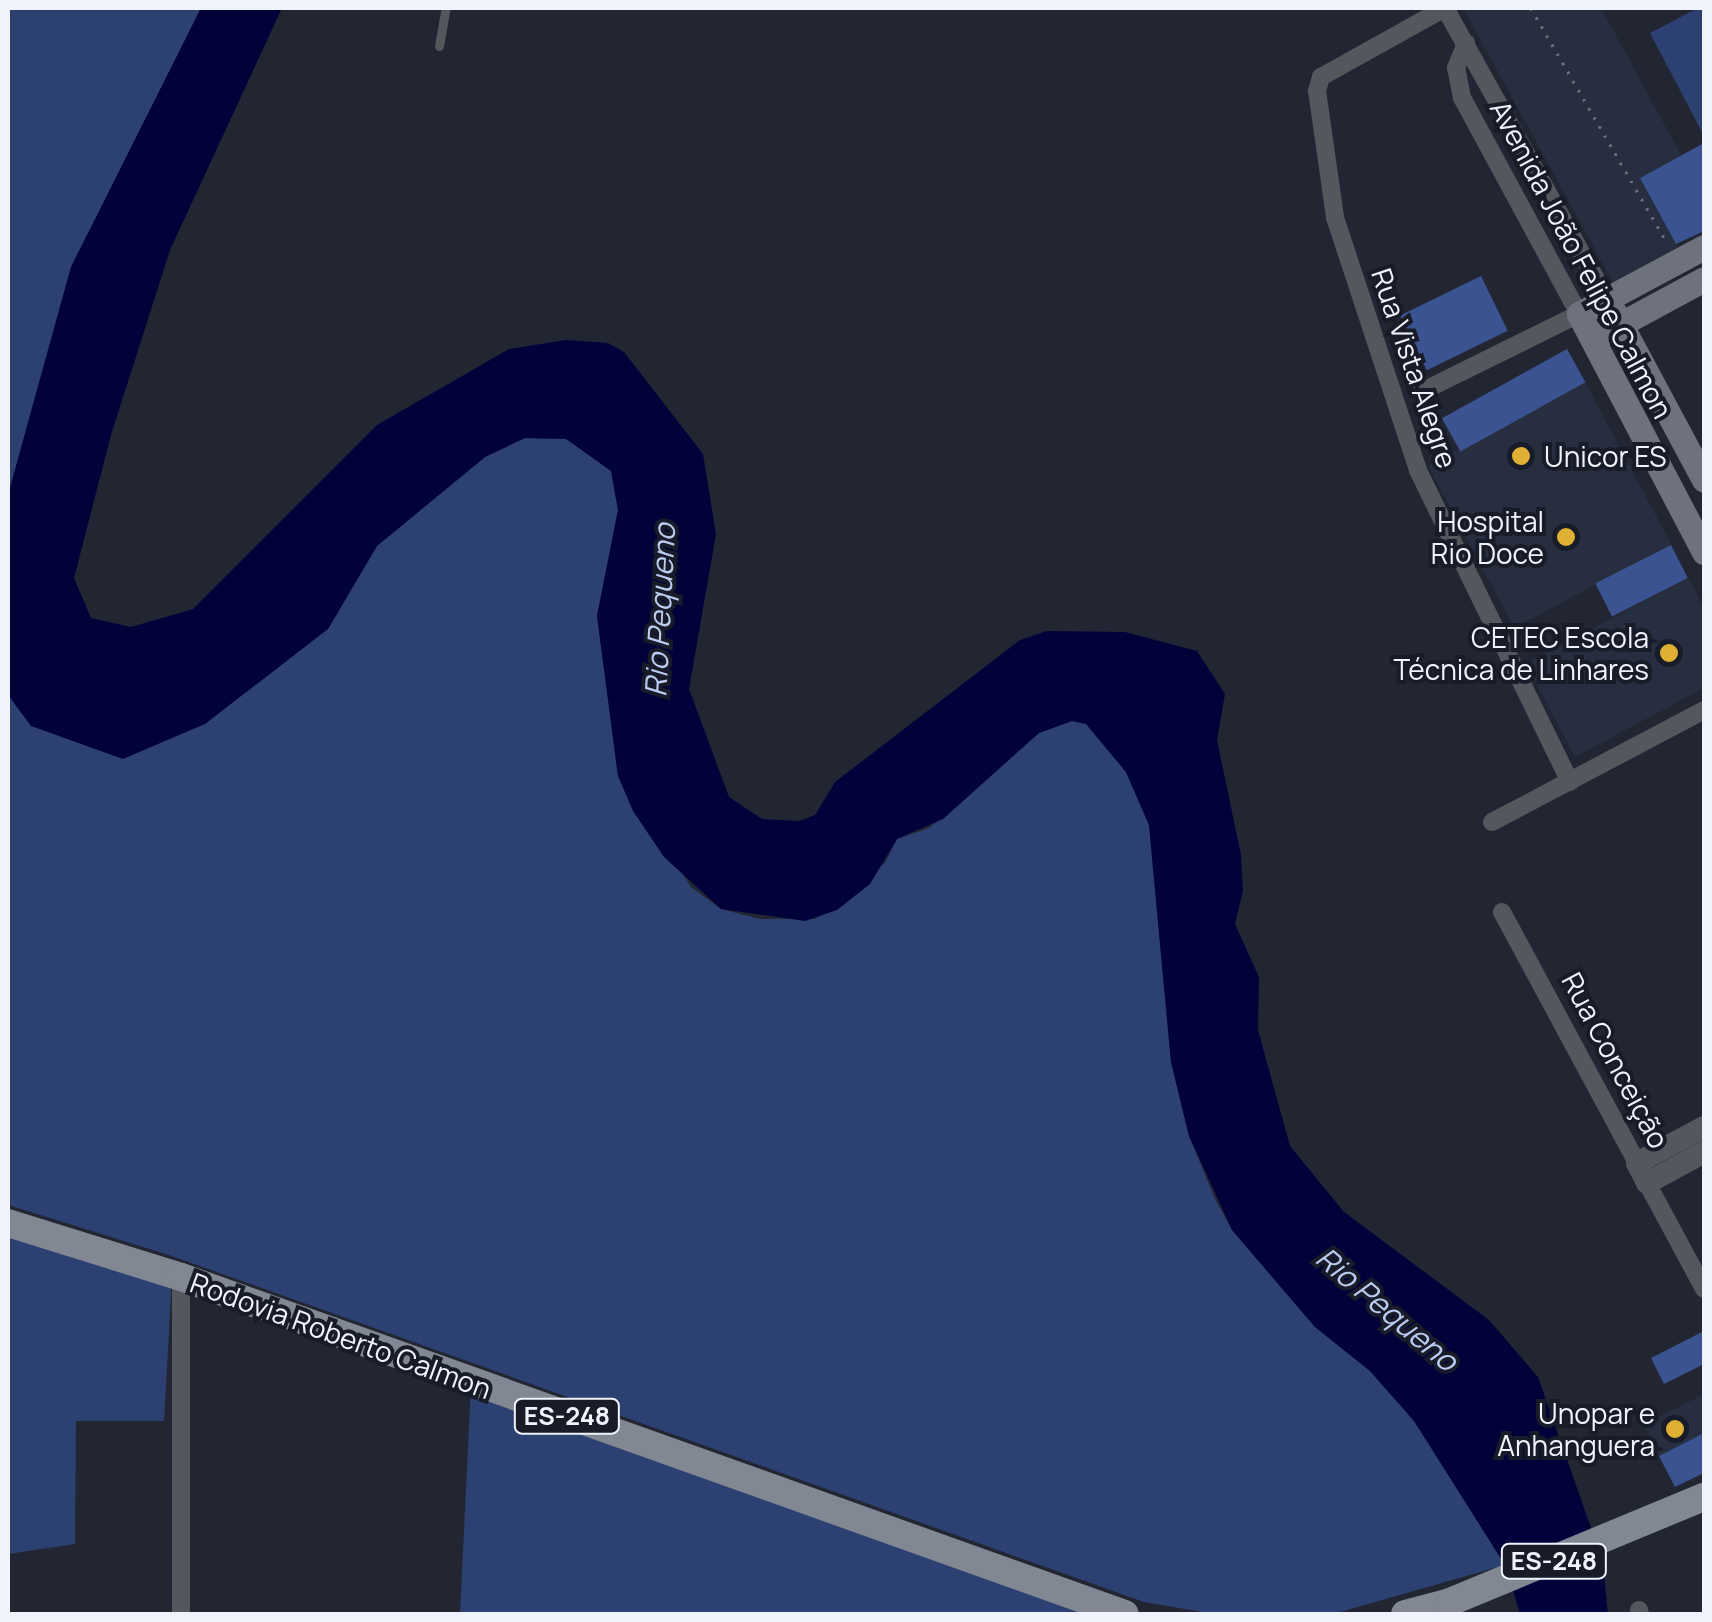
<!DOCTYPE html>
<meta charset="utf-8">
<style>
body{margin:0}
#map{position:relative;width:1712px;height:1622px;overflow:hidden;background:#212632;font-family:Manrope,sans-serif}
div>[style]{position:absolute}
.built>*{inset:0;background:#272e3f;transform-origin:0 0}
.green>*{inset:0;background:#2d4072}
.water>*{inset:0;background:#02023b}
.building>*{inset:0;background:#3c5391;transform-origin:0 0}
.path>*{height:2.5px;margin-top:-1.25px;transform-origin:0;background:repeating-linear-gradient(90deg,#6b6f7a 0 2.5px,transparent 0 10.5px)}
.service>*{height:9px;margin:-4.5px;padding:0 4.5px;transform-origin:4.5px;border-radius:4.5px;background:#54575d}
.minor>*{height:18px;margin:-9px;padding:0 9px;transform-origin:9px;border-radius:9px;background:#54575d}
.tertiary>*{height:22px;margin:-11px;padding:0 11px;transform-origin:11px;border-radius:11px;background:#54575d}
.secondary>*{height:25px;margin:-12.5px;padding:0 12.5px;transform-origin:12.5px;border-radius:12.5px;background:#6e727c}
.primary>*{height:28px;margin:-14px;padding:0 14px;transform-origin:14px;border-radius:14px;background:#828794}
.dots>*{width:28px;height:28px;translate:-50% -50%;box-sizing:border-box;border:5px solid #181c28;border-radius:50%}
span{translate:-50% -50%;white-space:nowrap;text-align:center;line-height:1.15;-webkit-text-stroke:8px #181c28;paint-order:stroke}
.shield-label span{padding:2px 8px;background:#181c28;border:2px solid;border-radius:8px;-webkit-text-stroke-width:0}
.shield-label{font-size:25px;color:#f0f3fc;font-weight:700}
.street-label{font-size:28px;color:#f0f3fc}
.poi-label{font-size:28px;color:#f0f3fc}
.left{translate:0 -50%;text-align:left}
.right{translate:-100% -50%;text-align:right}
.water-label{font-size:30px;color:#bbcbef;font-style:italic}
.frame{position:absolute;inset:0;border:10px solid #f0f3fc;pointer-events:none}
</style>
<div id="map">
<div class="built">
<div style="clip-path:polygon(1463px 8px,1601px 8px,1681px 155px,1640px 178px,1678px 247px,1613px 282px)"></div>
<div style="left:1585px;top:382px;width:184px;height:178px;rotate:62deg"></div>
<div style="clip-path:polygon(1688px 578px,1704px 608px,1704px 688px,1575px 757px,1526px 664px)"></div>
<div style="clip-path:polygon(1704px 1394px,1704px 1433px,1659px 1456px,1644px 1424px)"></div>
</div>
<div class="green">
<div style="clip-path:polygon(8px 8px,201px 8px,71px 267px,8px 495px)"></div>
<div style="clip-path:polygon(1698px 8px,1704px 8px,1704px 136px,1650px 33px)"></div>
<div style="clip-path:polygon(525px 438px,567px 439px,611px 471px,618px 510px,597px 616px,618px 776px,691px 887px,721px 909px,760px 919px,815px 919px,885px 863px,897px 839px,929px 828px,1039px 733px,1072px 721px,1086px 724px,1126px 772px,1149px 825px,1171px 1062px,1189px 1136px,1215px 1199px,1232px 1230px,1315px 1327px,1370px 1371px,1414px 1420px,1505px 1565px,1333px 1614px,1214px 1614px,1144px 1602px,169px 1255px,8px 1205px,8px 695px,328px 629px,377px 546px,485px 457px)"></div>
<div style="clip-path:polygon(8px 1229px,171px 1287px,171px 1295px,164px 1421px,76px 1421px,75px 1544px,8px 1554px)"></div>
<div style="clip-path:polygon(471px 1386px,1098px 1614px,460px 1614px)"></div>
</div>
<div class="water">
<div style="clip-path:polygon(201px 8px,282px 8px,170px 250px,111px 435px,74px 578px,91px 618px,131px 627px,193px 609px,377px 425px,509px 349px,566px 340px,608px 343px,624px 352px,703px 454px,716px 534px,689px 689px,729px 797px,762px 819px,799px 821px,815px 815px,835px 782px,1020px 640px,1047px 631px,1125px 632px,1197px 651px,1225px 694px,1217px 740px,1241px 855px,1243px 891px,1235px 924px,1259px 977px,1258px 1030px,1290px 1146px,1344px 1212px,1489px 1320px,1538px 1377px,1603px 1562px,1608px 1614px,1520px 1614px,1505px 1565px,1414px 1421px,1370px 1371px,1315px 1327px,1232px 1230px,1189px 1136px,1171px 1062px,1149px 825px,1126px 772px,1086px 724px,1072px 721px,1039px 733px,943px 819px,897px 839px,870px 884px,837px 910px,805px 921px,721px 909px,664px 857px,633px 811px,618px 776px,597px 616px,618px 510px,611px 471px,566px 439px,525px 438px,485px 457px,377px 546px,328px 629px,205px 724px,123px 759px,31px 726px,8px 695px,8px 495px,71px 267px)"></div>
</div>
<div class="building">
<div style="clip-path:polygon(1704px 143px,1704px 231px,1676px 244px,1640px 178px)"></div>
<div style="left:1481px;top:276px;width:61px;height:90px;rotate:64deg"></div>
<div style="left:1567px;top:349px;width:38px;height:143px;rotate:61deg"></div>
<div style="left:1671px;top:545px;width:37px;height:85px;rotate:63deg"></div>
<div style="clip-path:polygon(1704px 1331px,1704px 1364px,1664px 1384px,1651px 1358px)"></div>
<div style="clip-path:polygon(1704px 1433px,1704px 1473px,1675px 1487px,1659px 1456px)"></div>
</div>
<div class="path">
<div style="left:1531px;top:8px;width:272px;rotate:59.9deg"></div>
</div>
<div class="service">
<div style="left:439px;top:46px;width:39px;rotate:-80deg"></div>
</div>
<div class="minor">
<div style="left:1421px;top:392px;width:176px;rotate:-26.3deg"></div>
<div style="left:1579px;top:314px;width:246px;rotate:-118.4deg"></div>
<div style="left:1462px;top:98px;width:31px;rotate:-101deg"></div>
<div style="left:1456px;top:68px;width:27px;rotate:-68deg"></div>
<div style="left:1570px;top:782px;width:347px;rotate:-116deg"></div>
<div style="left:1418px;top:470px;width:266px;rotate:-108.2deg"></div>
<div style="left:1335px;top:217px;width:127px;rotate:-98.1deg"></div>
<div style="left:1317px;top:91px;width:15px;rotate:-74deg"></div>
<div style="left:1321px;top:77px;width:142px;rotate:-29.1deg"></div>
<div style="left:1445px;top:8px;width:333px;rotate:60.9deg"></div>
<div style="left:1492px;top:822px;width:240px;rotate:-27.8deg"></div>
<div style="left:1502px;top:912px;width:285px;rotate:61.7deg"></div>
<div style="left:1647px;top:1183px;width:120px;rotate:61.7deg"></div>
<div style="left:1639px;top:1610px;width:4px;rotate:76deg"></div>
<div style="left:181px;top:1614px;width:337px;rotate:-90deg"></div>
</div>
<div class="tertiary">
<div style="left:1704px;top:1127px;width:76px;rotate:151.8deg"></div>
<div style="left:1637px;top:1163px;width:22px;rotate:63deg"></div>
<div style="left:1647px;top:1183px;width:65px;rotate:-28.5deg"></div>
</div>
<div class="secondary">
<div style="left:1704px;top:247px;width:142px;rotate:151.8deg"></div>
<div style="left:1579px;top:314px;width:269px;rotate:62.3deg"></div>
<div style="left:1607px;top:299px;width:205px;rotate:61.8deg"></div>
<div style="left:1606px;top:332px;width:111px;rotate:-28.4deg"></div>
</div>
<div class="primary">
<div style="left:8px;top:1223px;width:181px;rotate:17.3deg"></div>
<div style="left:181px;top:1277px;width:1002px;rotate:19.65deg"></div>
<div style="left:1405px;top:1614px;width:47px;rotate:-14.9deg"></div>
<div style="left:1450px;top:1602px;width:275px;rotate:-22.5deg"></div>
</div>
<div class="dots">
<div style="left:1521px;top:456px;background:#dfb034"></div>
<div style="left:1566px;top:537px;background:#dfb034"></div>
<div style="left:1669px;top:653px;background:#dfb034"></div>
<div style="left:1675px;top:1429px;background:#dfb034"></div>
</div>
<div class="shield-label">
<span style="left:567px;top:1416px">ES-248</span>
<span style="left:1554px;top:1561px">ES-248</span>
</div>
<div class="street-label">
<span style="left:1582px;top:259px;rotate:62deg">Avenida João Felipe Calmon</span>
<span style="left:1415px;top:368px;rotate:71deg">Rua Vista Alegre</span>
<span style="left:1616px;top:1060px;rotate:62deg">Rua Conceição</span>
<span style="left:341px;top:1335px;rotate:20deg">Rodovia Roberto Calmon</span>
</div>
<div class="poi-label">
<span class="left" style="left:1544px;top:456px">Unicor ES</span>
<span class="right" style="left:1544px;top:537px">Hospital<br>Rio Doce</span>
<span class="right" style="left:1649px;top:653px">CETEC Escola<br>Técnica de Linhares</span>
<span class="right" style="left:1655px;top:1429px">Unopar e<br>Anhanguera</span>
</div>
<div class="water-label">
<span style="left:660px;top:610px;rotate:-87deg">Rio Pequeno</span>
<span style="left:1387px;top:1309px;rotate:40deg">Rio Pequeno</span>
</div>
<div class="frame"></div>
</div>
